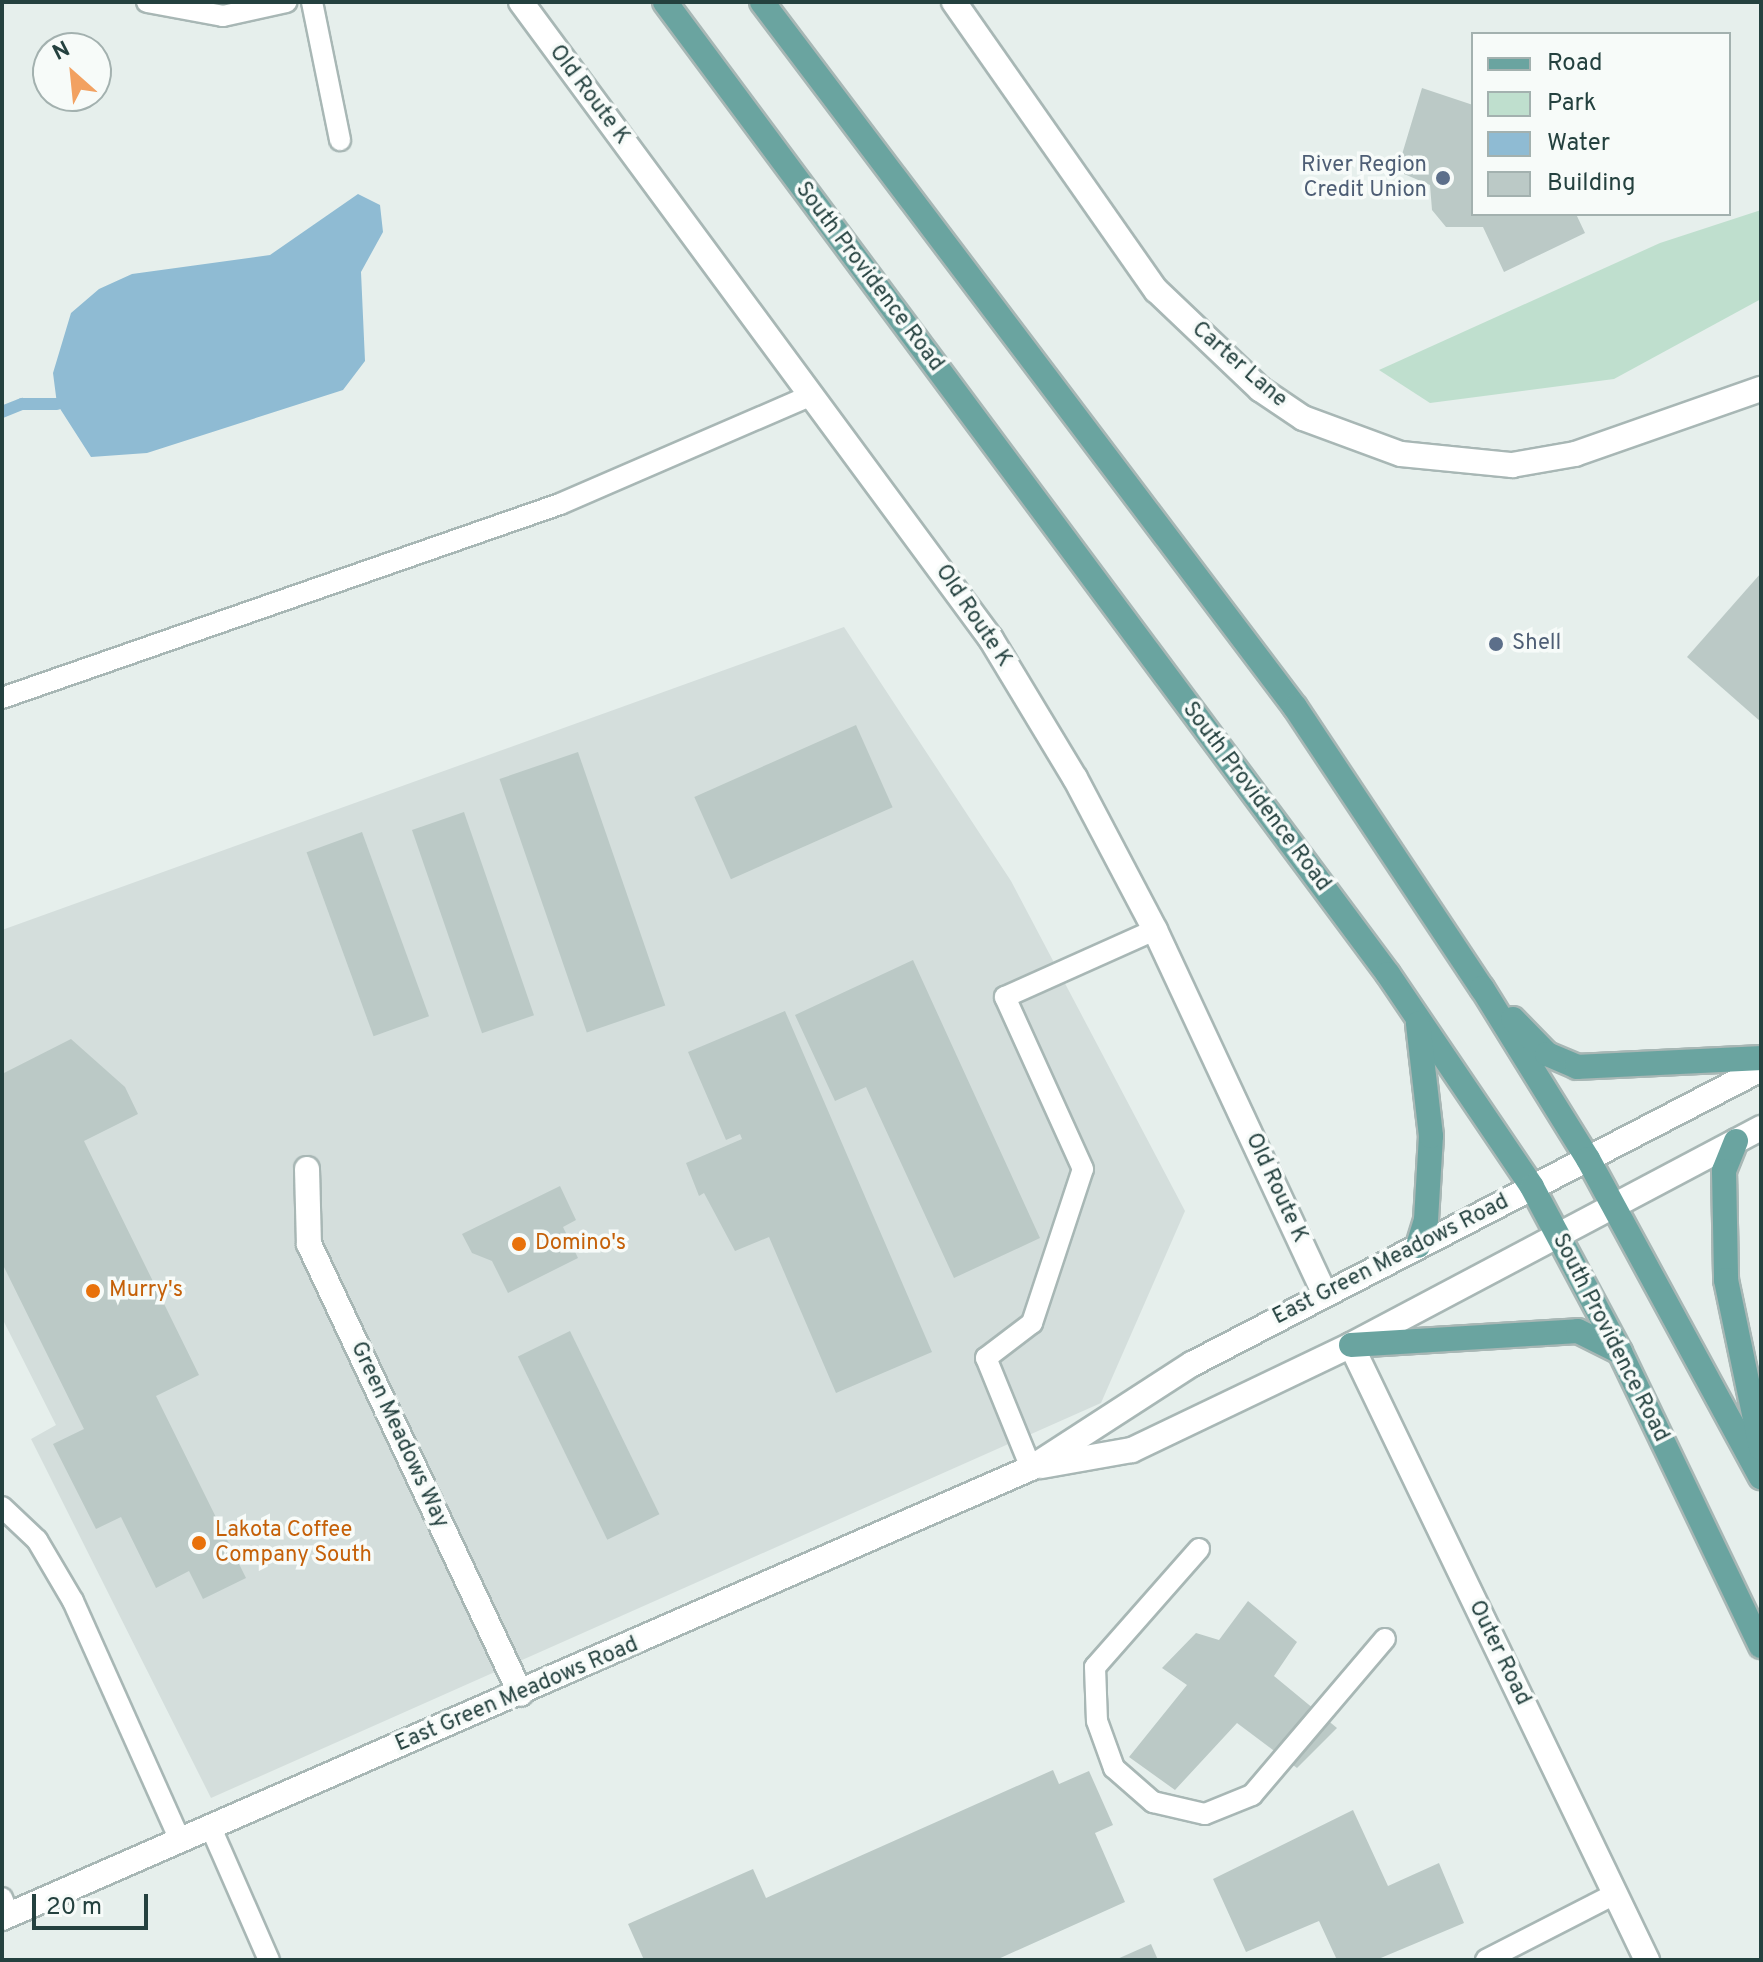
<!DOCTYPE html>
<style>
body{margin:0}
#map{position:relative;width:1763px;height:1962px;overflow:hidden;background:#e6efec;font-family:Overpass,sans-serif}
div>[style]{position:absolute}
.built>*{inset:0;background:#d4dedc}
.green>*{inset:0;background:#bfdfce}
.water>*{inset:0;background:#8fbbd3}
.stream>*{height:12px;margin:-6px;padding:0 6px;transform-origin:6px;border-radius:6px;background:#8fbbd3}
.building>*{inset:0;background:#bbc9c6;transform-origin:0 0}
.roads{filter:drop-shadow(2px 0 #a8b7b5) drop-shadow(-2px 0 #a8b7b5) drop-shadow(0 2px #a8b7b5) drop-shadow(0 -2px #a8b7b5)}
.lane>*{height:20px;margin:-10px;padding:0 10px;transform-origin:10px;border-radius:10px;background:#fff}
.street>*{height:24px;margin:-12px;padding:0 12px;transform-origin:12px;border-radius:12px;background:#fff}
.secondary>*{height:24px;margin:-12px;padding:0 12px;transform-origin:12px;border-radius:12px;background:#fff}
.primary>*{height:24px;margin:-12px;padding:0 12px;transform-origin:12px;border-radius:12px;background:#6aa4a0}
.dots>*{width:22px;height:22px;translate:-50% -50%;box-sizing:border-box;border:4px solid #f7fbf9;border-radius:50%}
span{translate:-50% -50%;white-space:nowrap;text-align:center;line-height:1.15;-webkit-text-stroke:7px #f7fbf9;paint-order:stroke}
.street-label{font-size:22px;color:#24413f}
.service-label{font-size:22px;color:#4e5e75}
.right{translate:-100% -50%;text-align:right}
.left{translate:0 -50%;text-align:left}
.food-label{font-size:22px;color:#c56008}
.frame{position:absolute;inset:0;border:4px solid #24413f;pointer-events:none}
.legend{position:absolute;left:1471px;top:32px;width:260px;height:184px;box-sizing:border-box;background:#f7fbf9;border:2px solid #a3b1af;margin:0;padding:10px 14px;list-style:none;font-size:24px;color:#24413f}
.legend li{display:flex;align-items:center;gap:16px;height:40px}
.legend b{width:40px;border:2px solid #a3b1af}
.north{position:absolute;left:32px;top:32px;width:80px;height:80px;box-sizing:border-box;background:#f7fbf9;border:2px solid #a3b1af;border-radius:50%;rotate:333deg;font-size:22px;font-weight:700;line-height:32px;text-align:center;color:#24413f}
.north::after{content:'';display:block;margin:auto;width:28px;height:36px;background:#f2a161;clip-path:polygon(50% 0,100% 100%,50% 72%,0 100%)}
.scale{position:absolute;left:32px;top:1894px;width:116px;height:36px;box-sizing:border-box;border:4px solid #24413f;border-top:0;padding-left:10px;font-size:24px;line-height:28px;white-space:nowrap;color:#24413f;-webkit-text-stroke:6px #f7fbf9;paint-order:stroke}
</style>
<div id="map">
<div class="built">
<div style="clip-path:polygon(844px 627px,1011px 881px,1185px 1211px,1101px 1403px,211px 1798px,31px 1439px,56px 1425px,2px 1318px,2px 930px)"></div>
</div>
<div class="green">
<div style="clip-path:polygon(1761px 210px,1761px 299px,1614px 379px,1430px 403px,1379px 370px,1660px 243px)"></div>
</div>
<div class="water">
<div style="clip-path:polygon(358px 194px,380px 205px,383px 232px,361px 272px,365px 361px,343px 390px,147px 453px,91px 457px,57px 404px,53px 373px,71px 313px,99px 289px,132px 274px,270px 255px)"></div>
</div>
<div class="stream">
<div style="left:2px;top:412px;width:22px;rotate:-22deg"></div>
<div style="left:22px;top:404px;width:35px"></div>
</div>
<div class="building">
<div style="clip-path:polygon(1422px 88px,1473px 105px,1473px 214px,1576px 214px,1585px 233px,1504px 272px,1483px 227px,1446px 227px,1432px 210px,1430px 185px,1397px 171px)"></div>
<div style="clip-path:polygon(1761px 573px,1761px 722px,1687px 657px)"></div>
<div style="left:856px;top:725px;width:90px;height:177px;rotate:66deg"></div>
<div style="left:578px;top:752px;width:268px;height:83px;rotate:71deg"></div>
<div style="left:464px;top:812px;width:215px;height:55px;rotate:71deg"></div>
<div style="left:362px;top:832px;width:196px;height:59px;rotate:70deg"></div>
<div style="clip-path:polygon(913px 960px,1040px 1238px,954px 1278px,866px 1087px,835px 1101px,795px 1015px)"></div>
<div style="clip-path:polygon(785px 1011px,932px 1352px,836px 1393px,769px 1237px,735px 1251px,704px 1193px,699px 1196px,686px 1163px,742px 1139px,740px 1134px,726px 1140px,688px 1052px)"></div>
<div style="clip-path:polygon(71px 1039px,125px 1087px,138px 1114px,84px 1141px,199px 1375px,156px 1396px,246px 1578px,203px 1599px,189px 1571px,156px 1588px,121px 1517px,96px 1529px,53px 1444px,84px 1429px,2px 1263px,2px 1074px)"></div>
<div style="clip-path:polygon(560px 1186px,576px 1220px,563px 1227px,578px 1258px,508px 1293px,492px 1261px,472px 1253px,462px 1234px)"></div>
<div style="left:570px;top:1331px;width:204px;height:58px;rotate:64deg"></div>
<div style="clip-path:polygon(1248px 1601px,1297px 1642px,1274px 1676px,1337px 1728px,1297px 1768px,1237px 1723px,1175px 1790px,1129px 1757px,1187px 1685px,1162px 1668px,1196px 1633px,1219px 1640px)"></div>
<div style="clip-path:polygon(1053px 1770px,1059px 1784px,1089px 1771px,1113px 1825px,1095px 1833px,1125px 1902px,996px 1960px,644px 1960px,628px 1924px,753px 1869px,766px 1898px)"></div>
<div style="clip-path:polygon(1353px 1810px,1388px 1886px,1439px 1863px,1464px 1923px,1376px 1960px,1337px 1960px,1319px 1921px,1246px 1952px,1213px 1879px)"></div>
<div style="clip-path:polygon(1151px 1944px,1158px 1960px,1115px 1960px)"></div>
</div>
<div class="roads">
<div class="lane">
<div style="left:147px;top:2px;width:77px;rotate:10.4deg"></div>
<div style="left:223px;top:16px;width:65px;rotate:-12.5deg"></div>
<div style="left:312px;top:2px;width:141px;rotate:78.5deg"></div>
<div style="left:2px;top:698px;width:591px;rotate:-19.17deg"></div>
<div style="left:560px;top:504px;width:275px;rotate:-23.4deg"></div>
<div style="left:1031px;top:1468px;width:119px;rotate:-112.2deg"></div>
<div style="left:986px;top:1358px;width:58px;rotate:-37.3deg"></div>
<div style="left:1032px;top:1323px;width:162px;rotate:-71.7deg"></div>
<div style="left:1083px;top:1169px;width:189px;rotate:-114.4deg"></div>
<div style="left:1005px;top:997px;width:164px;rotate:-24.1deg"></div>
<div style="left:2px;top:1507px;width:48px;rotate:43.3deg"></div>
<div style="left:37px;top:1540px;width:71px;rotate:59.5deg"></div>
<div style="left:73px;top:1601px;width:262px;rotate:65.9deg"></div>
<div style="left:1199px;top:1549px;width:157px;rotate:131.4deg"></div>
<div style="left:1095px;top:1667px;width:54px;rotate:87.9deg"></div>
<div style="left:1097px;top:1721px;width:50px;rotate:70.1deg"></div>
<div style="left:1114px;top:1768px;width:52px;rotate:41.1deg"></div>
<div style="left:1153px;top:1802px;width:53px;rotate:13deg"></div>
<div style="left:1205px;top:1814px;width:51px;rotate:-22deg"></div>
<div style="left:1252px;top:1795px;width:205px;rotate:-49.6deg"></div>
<div style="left:211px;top:1828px;width:144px;rotate:66.3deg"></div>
<div style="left:2px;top:1898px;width:18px;rotate:68deg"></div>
<div style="left:1486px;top:1960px;width:145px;rotate:-27.1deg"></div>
</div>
<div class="street">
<div style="left:521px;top:2px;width:792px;rotate:53.58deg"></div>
<div style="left:991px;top:639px;width:162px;rotate:58.9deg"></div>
<div style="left:1075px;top:778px;width:172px;rotate:62.2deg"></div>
<div style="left:1155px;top:930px;width:400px;rotate:65deg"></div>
<div style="left:954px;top:2px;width:352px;rotate:55deg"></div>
<div style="left:1156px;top:290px;width:144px;rotate:43.6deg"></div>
<div style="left:1260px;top:389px;width:52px;rotate:34deg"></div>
<div style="left:1303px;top:418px;width:104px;rotate:20.2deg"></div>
<div style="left:1401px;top:454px;width:112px;rotate:5.7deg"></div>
<div style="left:1512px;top:465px;width:64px;rotate:-9.9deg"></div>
<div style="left:1575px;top:454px;width:197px;rotate:-19.3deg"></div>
<div style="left:307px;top:1169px;width:75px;rotate:88.5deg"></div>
<div style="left:309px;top:1244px;width:497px;rotate:64.8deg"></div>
<div style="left:1351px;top:1345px;width:683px;rotate:64.3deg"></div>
</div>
<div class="secondary">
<div style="left:1041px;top:1466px;width:92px;rotate:-10deg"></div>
<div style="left:1132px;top:1450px;width:243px;rotate:-25.6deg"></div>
<div style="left:1351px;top:1345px;width:464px;rotate:-27.9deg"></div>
<div style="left:2px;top:1918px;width:1123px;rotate:-23.62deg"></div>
<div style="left:1031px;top:1468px;width:192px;rotate:-32.9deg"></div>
<div style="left:1192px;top:1364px;width:641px;rotate:-27.4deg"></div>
</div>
<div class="primary">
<div style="left:665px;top:2px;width:1211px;rotate:53.36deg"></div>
<div style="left:1388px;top:974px;width:257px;rotate:55.9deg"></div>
<div style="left:1532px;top:1187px;width:187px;rotate:61.9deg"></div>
<div style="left:1620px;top:1352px;width:326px;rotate:64.4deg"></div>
<div style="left:762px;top:2px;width:884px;rotate:52.91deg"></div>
<div style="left:1295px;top:707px;width:338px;rotate:56.4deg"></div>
<div style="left:1482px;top:988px;width:201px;rotate:58.2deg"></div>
<div style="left:1588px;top:1159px;width:362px;rotate:61.5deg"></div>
<div style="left:1513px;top:1019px;width:49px;rotate:45.8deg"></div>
<div style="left:1547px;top:1054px;width:33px;rotate:23deg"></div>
<div style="left:1577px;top:1067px;width:184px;rotate:-2.8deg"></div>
<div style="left:1736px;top:1141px;width:32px;rotate:112deg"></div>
<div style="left:1724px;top:1171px;width:109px;rotate:88.9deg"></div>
<div style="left:1726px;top:1280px;width:172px;rotate:78.2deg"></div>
<div style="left:1418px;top:1246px;width:27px;rotate:-73deg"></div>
<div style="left:1426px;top:1220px;width:84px;rotate:-86.6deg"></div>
<div style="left:1431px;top:1136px;width:113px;rotate:-96.6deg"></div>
<div style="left:1351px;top:1345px;width:227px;rotate:-3.5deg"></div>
<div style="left:1578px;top:1331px;width:47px;rotate:26.6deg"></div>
</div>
</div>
<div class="dots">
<div style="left:1443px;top:178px;background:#5c6f8a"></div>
<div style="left:1496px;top:644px;background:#5c6f8a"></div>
<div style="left:519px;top:1244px;background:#e8710a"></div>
<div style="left:93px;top:1291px;background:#e8710a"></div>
<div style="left:199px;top:1543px;background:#e8710a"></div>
</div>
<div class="street-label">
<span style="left:589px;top:95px;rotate:53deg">Old Route K</span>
<span style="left:869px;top:277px;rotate:53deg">South Providence Road</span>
<span style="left:1239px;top:365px;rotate:41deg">Carter Lane</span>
<span style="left:973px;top:616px;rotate:56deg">Old Route K</span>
<span style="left:1256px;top:797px;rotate:53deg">South Providence Road</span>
<span style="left:1276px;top:1188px;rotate:65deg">Old Route K</span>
<span style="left:1391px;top:1260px;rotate:-27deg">East Green Meadows Road</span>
<span style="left:1610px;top:1338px;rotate:63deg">South Providence Road</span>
<span style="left:399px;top:1435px;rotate:65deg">Green Meadows Way</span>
<span style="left:1499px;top:1653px;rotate:64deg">Outer Road</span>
<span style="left:517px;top:1695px;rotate:-23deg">East Green Meadows Road</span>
</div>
<div class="service-label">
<span class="right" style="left:1427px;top:178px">River Region<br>Credit Union</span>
<span class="left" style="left:1512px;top:644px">Shell</span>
</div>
<div class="food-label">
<span class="left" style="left:535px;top:1244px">Domino's</span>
<span class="left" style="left:109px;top:1291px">Murry's</span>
<span class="left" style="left:215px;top:1543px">Lakota Coffee<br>Company South</span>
</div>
<div class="frame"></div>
<ul class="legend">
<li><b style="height:10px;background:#6aa4a0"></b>Road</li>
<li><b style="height:22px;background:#bfdfce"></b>Park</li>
<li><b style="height:22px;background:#8fbbd3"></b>Water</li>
<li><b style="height:22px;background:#bbc9c6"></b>Building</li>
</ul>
<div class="north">N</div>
<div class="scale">20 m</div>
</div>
